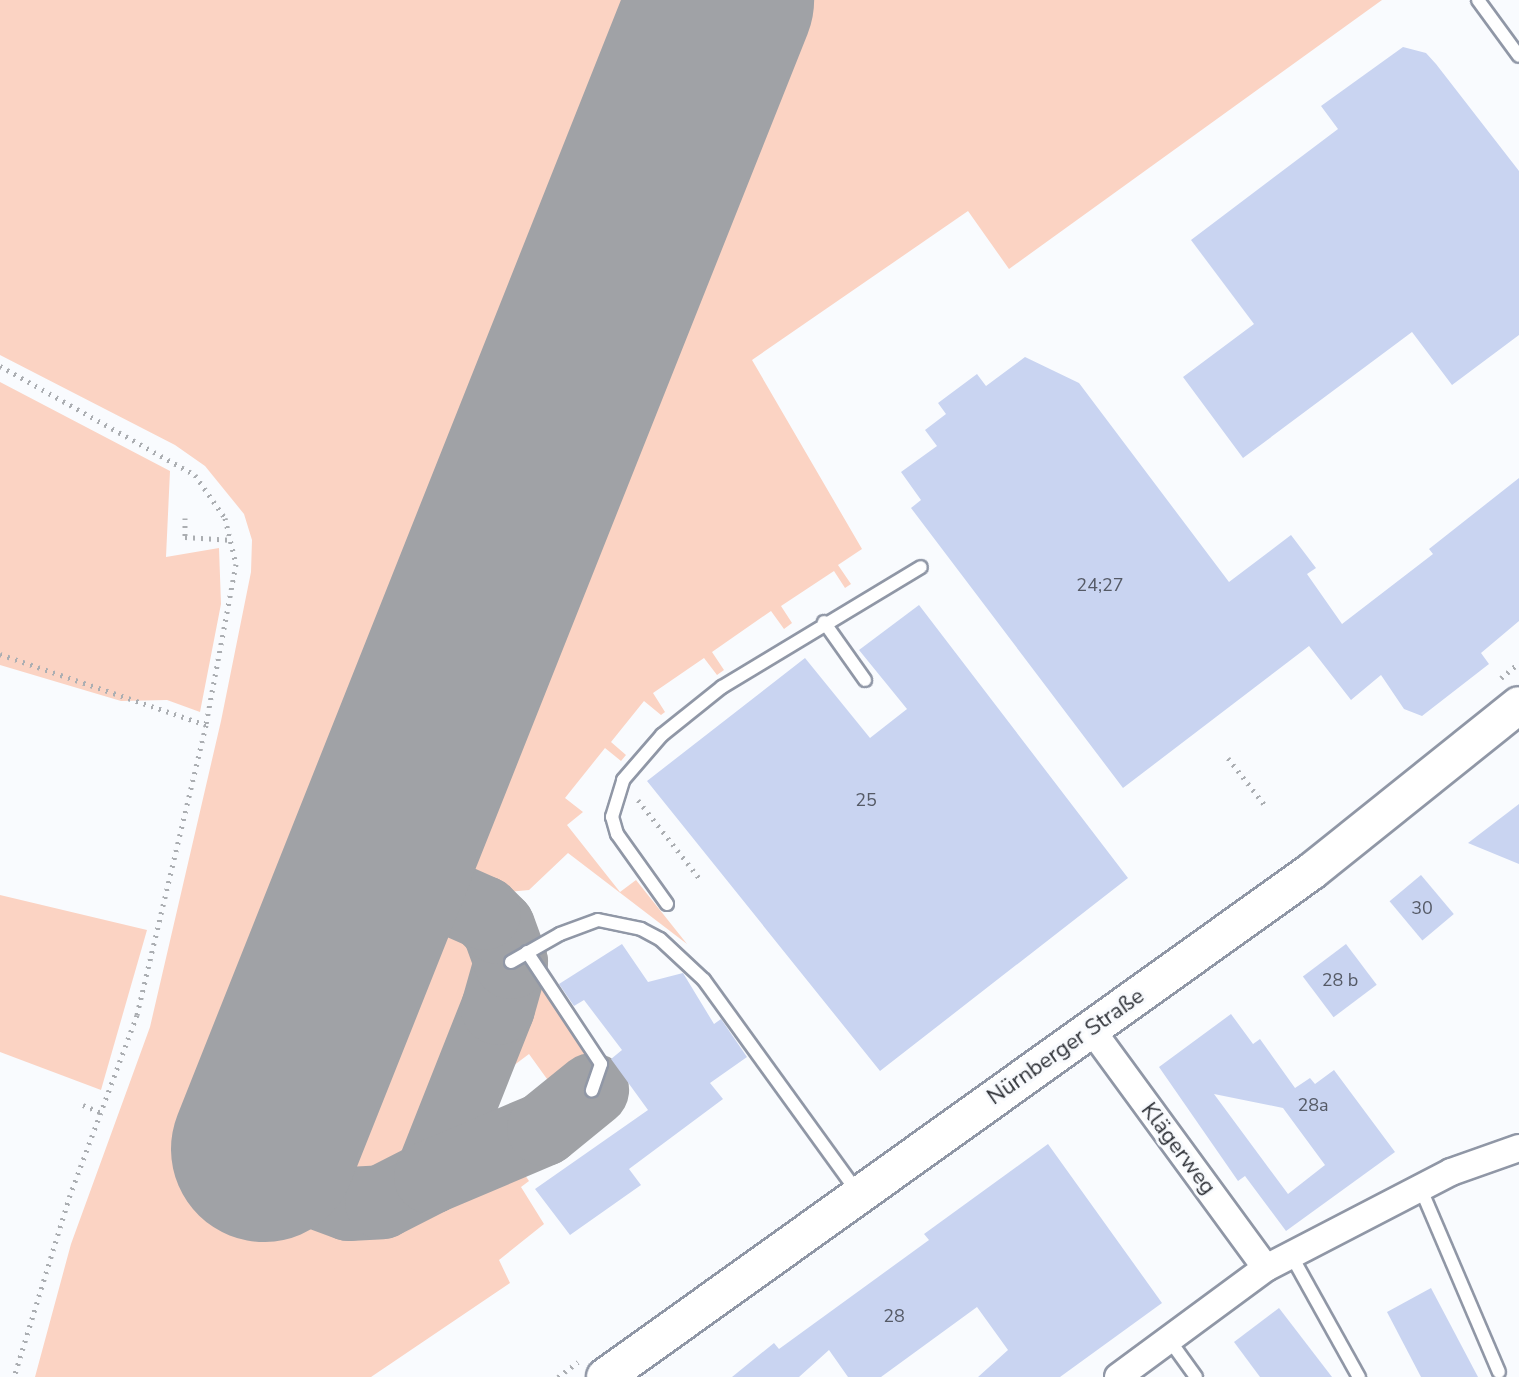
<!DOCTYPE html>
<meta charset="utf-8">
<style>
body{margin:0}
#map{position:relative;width:1519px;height:1377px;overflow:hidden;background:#f9fbfe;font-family:"Nunito Sans",sans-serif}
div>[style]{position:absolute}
.green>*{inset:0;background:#fbd3c3}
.taxiway>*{height:74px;margin:-37px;padding:0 37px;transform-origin:37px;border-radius:37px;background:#a0a2a6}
.runway>*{height:186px;margin:-93px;padding:0 93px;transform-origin:93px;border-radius:93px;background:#a0a2a6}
.building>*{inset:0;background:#c9d4f1;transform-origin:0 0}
.path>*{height:5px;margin-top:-2.5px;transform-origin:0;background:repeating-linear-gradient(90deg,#abaeb2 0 2px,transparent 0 8px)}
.roads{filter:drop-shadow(2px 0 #9097a6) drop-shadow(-2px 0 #9097a6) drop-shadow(0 2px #9097a6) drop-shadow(0 -2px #9097a6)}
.lane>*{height:12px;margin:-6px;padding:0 6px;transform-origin:6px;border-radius:6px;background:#fff}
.street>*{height:26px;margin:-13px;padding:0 13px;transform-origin:13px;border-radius:13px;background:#fff}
.secondary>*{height:36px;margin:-18px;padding:0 18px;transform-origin:18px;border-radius:18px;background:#fff}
span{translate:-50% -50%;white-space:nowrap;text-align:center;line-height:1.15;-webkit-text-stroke:6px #f9fbfe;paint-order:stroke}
.number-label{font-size:18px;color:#555a66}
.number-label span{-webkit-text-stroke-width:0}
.street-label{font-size:22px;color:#2e3137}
</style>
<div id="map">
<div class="green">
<div style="clip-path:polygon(0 0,696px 0,230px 1169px,363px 1216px,511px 1154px,529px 1181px,521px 1187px,544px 1224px,499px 1260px,510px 1283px,371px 1377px,35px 1377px,71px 1244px,150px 1027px,221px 721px,251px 572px,252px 540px,244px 514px,205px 466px,175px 445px,0 355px)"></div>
<div style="clip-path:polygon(745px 0,1382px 0,1009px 269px,968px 211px,752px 360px,862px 549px,838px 565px,851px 584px,845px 588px,834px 571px,781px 606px,792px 623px,784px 629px,771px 611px,712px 652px,724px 670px,717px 675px,704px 658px,653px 693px,665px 712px,661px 715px,644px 701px,611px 742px,626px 755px,621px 761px,605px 748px,565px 798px,583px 812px,567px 825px,620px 892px,636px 880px,687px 944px,568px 853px,529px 890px,489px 894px,423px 866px,414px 835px)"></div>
<div style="clip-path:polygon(0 382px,170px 471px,166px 557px,219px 548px,221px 604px,200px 712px,167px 700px,121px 701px,0 665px)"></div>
<div style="clip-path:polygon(0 895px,147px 930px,101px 1090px,0 1052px)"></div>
<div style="clip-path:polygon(408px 895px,450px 908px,477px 927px,491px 949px,492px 989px,423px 1164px,399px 1185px,350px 1194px,301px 1177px,288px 1158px,289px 1142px,375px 928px,395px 900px)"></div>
<div style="clip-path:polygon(528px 970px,597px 1066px,560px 1097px,529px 1054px,480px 1091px,509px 1133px,452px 1159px)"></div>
</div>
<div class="taxiway">
<div style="left:264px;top:1149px;width:39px;rotate:54deg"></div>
<div style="left:287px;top:1181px;width:66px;rotate:20.4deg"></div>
<div style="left:349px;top:1204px;width:33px;rotate:-3deg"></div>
<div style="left:382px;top:1202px;width:55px;rotate:-27deg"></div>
<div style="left:431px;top:1177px;width:182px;rotate:-68.4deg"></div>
<div style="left:498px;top:1008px;width:48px;rotate:-74.2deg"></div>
<div style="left:511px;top:962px;width:37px;rotate:-110deg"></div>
<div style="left:498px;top:927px;width:20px;rotate:-135deg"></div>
<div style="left:484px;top:913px;width:119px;rotate:-156.2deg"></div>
<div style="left:431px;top:1177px;width:123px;rotate:-23deg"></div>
<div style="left:544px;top:1129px;width:62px;rotate:-39.1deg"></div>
</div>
<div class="runway">
<div style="left:264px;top:1149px;width:1237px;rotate:-68.31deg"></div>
</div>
<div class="building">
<div style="clip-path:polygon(1403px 47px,1426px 53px,1436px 64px,1519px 171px,1519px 335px,1452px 385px,1412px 332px,1243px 458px,1183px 377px,1254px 324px,1191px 240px,1338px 129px,1321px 106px)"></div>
<div style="clip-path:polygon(1025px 357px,1079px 383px,1229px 582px,1291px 535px,1316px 568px,1307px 574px,1342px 624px,1433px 554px,1429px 549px,1519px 478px,1519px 621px,1481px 653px,1489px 664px,1422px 716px,1404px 709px,1381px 675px,1351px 700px,1309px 646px,1123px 788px,911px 508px,921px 500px,901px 472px,937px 446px,925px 430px,946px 414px,938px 403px,977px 374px,986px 386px)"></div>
<div style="clip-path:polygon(919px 605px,1128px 878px,880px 1071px,647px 781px,805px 658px,870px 738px,907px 709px,859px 650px)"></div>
<div style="clip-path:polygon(1519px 804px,1519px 864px,1468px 843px)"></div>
<div style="left:1421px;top:875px;width:51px;height:41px;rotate:50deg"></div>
<div style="clip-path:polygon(622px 944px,648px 982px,683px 973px,714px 1024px,721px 1019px,747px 1057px,710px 1083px,723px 1099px,629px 1169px,641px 1185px,570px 1235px,535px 1189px,648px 1110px,611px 1059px,622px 1050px,584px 1000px,574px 1006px,559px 984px)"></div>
<div style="left:1346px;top:944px;width:51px;height:54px;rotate:53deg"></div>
<div style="clip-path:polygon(evenodd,1231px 1014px,1253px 1044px,1260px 1039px,1295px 1088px,1310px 1078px,1315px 1084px,1334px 1070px,1395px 1152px,1286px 1231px,1245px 1176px,1238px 1181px,1159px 1067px,1231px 1014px,1214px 1094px,1283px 1108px,1325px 1165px,1288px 1194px,1214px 1094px)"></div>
<div style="clip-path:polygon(1048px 1144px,1162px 1303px,1060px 1377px,978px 1377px,1008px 1350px,977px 1307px,881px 1377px,848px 1377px,829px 1350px,799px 1377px,732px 1377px,774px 1343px,779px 1349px,929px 1240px,924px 1234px)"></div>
<div style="clip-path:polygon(1431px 1288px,1478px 1377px,1421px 1377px,1387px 1312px)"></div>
<div style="clip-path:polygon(1279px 1308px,1332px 1377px,1260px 1377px,1234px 1342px)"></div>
</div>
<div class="path">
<div style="left:0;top:366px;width:223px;rotate:29.2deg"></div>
<div style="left:195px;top:475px;width:52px;rotate:55.1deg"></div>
<div style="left:225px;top:518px;width:47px;rotate:76.6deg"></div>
<div style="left:236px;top:564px;width:164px;rotate:100.6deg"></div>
<div style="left:206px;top:725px;width:298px;rotate:103.4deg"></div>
<div style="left:137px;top:1015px;width:192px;rotate:110.4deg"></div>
<div style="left:70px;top:1195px;width:190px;rotate:107.1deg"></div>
<div style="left:185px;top:518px;width:19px;rotate:90deg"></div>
<div style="left:185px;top:537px;width:48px;rotate:3.6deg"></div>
<div style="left:0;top:654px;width:218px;rotate:19deg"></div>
<div style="left:1501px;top:678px;width:23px;rotate:-40deg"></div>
<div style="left:1228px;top:758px;width:63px;rotate:52deg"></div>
<div style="left:638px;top:800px;width:100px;rotate:51.9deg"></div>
<div style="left:83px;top:1105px;width:21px;rotate:23deg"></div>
<div style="left:558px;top:1377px;width:25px;rotate:-37deg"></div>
</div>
<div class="roads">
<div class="lane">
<div style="left:1478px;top:0;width:69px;rotate:53.8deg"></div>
<div style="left:824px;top:622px;width:71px;rotate:54.7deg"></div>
<div style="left:667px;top:904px;width:86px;rotate:-125.5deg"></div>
<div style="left:617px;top:834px;width:18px;rotate:-106deg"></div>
<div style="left:612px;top:817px;width:39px;rotate:-73deg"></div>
<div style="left:623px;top:780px;width:60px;rotate:-49.1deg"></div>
<div style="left:662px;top:735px;width:77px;rotate:-38.7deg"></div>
<div style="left:722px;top:687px;width:232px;rotate:-31.1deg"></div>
<div style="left:527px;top:952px;width:134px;rotate:56.5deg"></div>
<div style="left:601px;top:1064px;width:28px;rotate:109deg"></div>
<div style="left:511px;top:962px;width:56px;rotate:-29.7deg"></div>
<div style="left:560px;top:934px;width:40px;rotate:-20.2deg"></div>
<div style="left:598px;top:920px;width:44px;rotate:11.8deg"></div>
<div style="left:641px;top:929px;width:21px;rotate:28deg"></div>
<div style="left:660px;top:939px;width:60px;rotate:43deg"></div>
<div style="left:704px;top:980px;width:263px;rotate:54.1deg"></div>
<div style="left:1420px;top:1187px;width:201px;rotate:66.9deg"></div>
<div style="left:1291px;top:1255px;width:140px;rotate:60.9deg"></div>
<div style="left:1168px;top:1338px;width:48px;rotate:54.3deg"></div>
</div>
<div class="street">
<div style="left:1091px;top:1029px;width:296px;rotate:53.8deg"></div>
<div style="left:1118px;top:1377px;width:184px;rotate:-36.4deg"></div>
<div style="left:1266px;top:1268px;width:208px;rotate:-27.4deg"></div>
<div style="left:1451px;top:1172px;width:72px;rotate:-19.4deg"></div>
</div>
<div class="secondary">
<div style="left:605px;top:1377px;width:869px;rotate:-35.59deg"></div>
<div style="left:1312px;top:871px;width:265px;rotate:-38.7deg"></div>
</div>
</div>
<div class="number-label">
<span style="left:1100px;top:585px">24;27</span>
<span style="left:866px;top:800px">25</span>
<span style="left:1422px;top:908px">30</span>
<span style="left:1340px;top:980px">28 b</span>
<span style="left:1313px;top:1105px">28a</span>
<span style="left:894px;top:1316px">28</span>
</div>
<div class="street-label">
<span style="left:1066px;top:1047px;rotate:-35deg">Nürnberger Straße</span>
<span style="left:1178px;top:1149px;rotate:53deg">Klägerweg</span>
</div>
</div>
